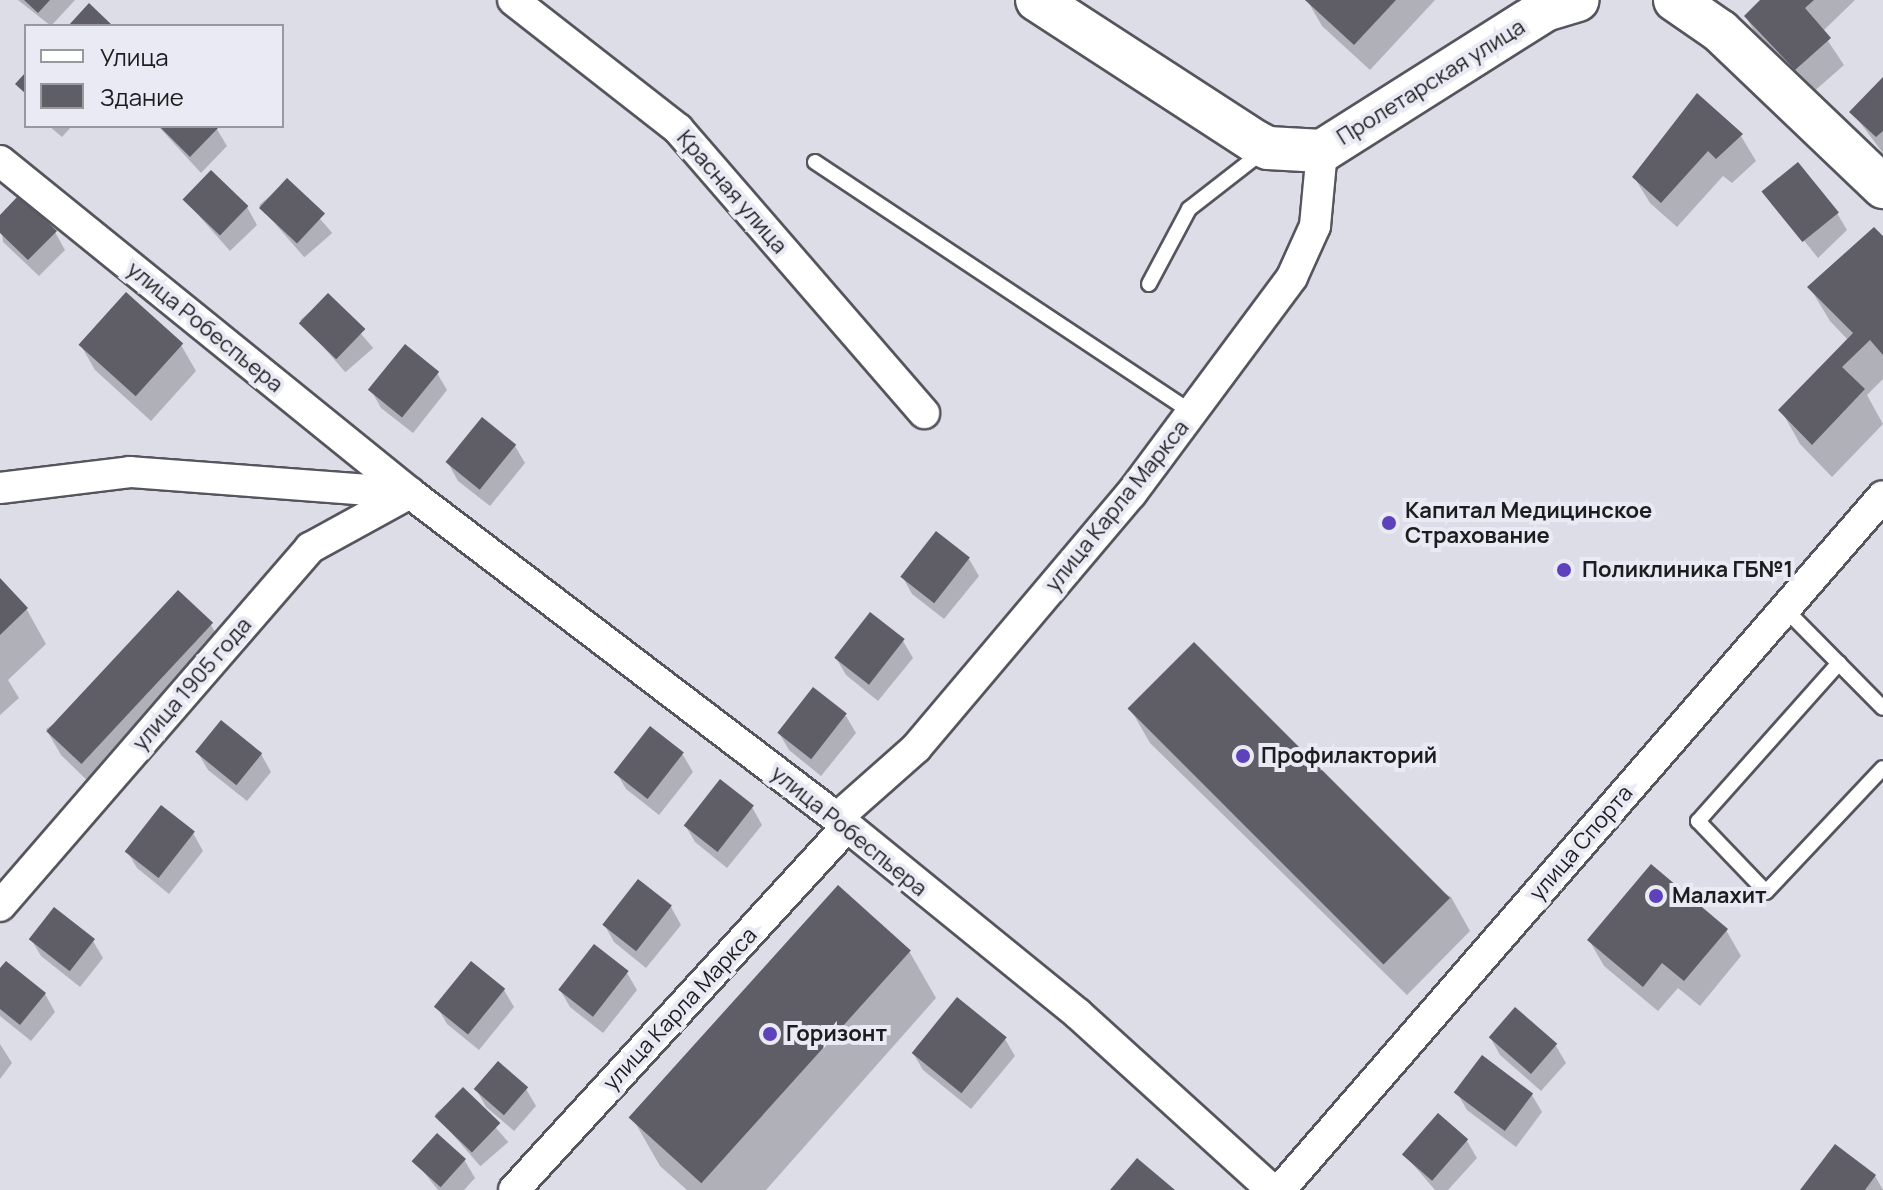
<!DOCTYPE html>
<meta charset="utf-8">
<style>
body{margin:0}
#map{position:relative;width:1883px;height:1190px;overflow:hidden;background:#dddde7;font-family:Manrope,sans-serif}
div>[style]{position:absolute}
.shadow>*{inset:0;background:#0003;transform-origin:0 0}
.building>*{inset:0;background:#5f5e67;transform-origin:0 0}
.roads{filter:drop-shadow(2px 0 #56555e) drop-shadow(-2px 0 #56555e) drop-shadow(0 2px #56555e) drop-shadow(0 -2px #56555e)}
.service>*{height:14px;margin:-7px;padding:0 7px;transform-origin:7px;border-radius:7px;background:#fff}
.minor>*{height:30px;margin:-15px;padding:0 15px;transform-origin:15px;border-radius:15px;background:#fff}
.secondary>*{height:42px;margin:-21px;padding:0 21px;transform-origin:21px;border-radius:21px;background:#fff}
.dots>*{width:22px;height:22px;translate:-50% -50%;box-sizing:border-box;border:4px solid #eaeaf4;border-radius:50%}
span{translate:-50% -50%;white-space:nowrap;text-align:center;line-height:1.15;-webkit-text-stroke:8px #eaeaf4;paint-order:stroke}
.street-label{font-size:22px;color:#1d1d20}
.poi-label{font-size:22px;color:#1d1d20;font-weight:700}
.left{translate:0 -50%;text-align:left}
.legend{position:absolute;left:24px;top:24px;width:260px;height:104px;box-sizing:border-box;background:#eaeaf4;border:2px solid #98989f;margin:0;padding:10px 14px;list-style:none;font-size:24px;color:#1d1d20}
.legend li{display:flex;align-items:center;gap:16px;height:40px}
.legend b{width:40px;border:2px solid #98989f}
</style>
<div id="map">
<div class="shadow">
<div style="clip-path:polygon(18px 0,75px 0,51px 26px)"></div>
<div style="clip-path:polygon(1307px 0,1435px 0,1370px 70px,1322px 26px)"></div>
<div style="clip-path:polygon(1763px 0,1855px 0,1822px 32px,1844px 65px,1811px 94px,1761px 43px,1746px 17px)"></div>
<div style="clip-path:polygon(1883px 79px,1883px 153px,1852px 112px)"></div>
<div style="clip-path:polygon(49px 126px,72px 126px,62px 137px)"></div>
<div style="clip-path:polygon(158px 126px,215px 126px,227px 146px,201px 173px)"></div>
<div style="clip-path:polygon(1741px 136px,1756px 161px,1732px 183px,1723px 176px,1677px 227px,1650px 203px,1634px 177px)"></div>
<div style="clip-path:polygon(211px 173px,247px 207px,257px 225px,230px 251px,185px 200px)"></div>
<div style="left:287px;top:181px;width:69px;height:37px;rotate:49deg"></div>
<div style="clip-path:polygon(1766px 193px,1837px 213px,1847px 230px,1818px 258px)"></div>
<div style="clip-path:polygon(0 217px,55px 232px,65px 250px,39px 276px,3px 242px)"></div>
<div style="clip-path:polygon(1883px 239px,1883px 379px,1867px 395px,1883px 424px,1832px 477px,1800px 444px,1781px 410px,1848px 340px,1830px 321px,1810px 288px)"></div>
<div style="left:328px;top:296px;width:69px;height:37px;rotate:49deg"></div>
<div style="clip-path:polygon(80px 344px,181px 345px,196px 371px,151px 421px,95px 370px)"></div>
<div style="clip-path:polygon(437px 373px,447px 390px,413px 433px,381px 408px,371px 390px)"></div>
<div style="clip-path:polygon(515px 446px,525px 463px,490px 506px,458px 481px,448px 463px)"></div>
<div style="clip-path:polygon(969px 559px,979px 576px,944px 619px,912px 594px,902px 576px)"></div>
<div style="clip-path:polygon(0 581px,27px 610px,46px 644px,8px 680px,19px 698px,0 715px)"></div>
<div style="clip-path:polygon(211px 625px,226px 651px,94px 787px,61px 755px,46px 729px)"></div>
<div style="clip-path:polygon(903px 641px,913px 658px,878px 701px,846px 675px,836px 658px)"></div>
<div style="clip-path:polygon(1131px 710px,1451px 897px,1470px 931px,1407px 995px,1150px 743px)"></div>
<div style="clip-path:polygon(846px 716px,856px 733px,821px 776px,789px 750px,779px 733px)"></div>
<div style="clip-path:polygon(650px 729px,683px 755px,693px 772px,659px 815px,626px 789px,616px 772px)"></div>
<div style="clip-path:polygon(198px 753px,261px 754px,271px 772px,247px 801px,208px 770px)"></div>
<div style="clip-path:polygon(752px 807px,762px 825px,727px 868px,695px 842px,685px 825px)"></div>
<div style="clip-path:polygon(193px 833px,203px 851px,169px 894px,137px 868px,127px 851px)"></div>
<div style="clip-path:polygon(671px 907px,681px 925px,646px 968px,614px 942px,604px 924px)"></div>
<div style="clip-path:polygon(1726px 930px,1741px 956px,1700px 1006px,1678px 988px,1658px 1011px,1604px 966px,1589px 940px)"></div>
<div style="clip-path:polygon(31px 939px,93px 941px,103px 958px,80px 987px,41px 956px)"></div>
<div style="clip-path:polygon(909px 951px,936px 998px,766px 1190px,687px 1190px,660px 1166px,633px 1119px)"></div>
<div style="clip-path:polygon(0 971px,45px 994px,55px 1012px,31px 1041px,0 1016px)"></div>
<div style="clip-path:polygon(627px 973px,637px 990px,603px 1033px,570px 1007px,560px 990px)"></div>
<div style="clip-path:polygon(504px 990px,514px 1007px,479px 1050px,447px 1024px,437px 1007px)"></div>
<div style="clip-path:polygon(1515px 1010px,1556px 1046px,1566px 1063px,1541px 1091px,1500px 1055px,1490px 1037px)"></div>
<div style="clip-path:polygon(1005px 1039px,1015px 1056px,971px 1109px,923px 1070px,913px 1053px)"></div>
<div style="clip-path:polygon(0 1044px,12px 1063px,0 1079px)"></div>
<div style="clip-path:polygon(476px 1089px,526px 1089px,536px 1106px,514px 1131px,486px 1107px)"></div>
<div style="left:463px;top:1090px;width:69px;height:37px;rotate:49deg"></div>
<div style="clip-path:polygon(1457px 1093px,1532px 1095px,1542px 1112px,1516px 1147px,1467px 1110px)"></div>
<div style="clip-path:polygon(1438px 1116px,1467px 1141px,1477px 1158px,1448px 1190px,1435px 1190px,1404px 1154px)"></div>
<div style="clip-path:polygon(437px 1136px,465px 1161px,475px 1178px,464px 1190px,438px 1190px,415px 1161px)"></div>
<div style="clip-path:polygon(1875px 1176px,1883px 1190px,1803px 1190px)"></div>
</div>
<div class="building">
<div style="clip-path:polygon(24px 0,50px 0,38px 13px)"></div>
<div style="clip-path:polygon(1305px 0,1396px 0,1354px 45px)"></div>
<div style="clip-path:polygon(1760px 0,1814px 0,1805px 8px,1831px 38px,1795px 70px,1744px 16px)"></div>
<div style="clip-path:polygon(89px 3px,113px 26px,68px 26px)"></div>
<div style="clip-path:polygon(26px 72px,26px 94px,15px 84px)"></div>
<div style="clip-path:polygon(1883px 77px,1883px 131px,1876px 137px,1849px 112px)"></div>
<div style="clip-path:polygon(1697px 93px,1743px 134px,1716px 159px,1708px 151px,1661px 203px,1632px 177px)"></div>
<div style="clip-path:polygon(159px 126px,220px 126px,190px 157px)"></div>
<div style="left:1798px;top:162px;width:65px;height:47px;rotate:51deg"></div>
<div style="left:211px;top:170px;width:52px;height:41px;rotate:44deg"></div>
<div style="left:287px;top:178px;width:52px;height:41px;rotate:43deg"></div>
<div style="clip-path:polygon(19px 195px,57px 231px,28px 260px,0 233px,0 215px)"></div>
<div style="clip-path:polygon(1874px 227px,1883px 236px,1883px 355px,1870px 340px,1842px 367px,1865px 389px,1812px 445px,1778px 410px,1853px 333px,1807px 287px)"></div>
<div style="left:126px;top:292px;width:77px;height:71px;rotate:42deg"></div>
<div style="left:328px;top:293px;width:52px;height:42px;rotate:44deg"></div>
<div style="left:405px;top:344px;width:44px;height:59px;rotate:39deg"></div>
<div style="left:482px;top:417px;width:44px;height:58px;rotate:39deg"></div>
<div style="left:936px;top:531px;width:43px;height:58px;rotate:38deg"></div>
<div style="clip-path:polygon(0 578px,28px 608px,0 635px)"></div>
<div style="left:178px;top:590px;width:48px;height:193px;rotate:43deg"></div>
<div style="left:870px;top:612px;width:44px;height:58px;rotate:38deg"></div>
<div style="left:1194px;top:642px;width:362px;height:94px;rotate:45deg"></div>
<div style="left:813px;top:687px;width:43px;height:58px;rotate:38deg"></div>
<div style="left:221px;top:720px;width:53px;height:41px;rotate:39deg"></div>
<div style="left:650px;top:726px;width:43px;height:59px;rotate:38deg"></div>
<div style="left:720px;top:779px;width:43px;height:59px;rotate:38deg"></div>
<div style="left:161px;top:805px;width:43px;height:59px;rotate:38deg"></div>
<div style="clip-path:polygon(1651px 864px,1728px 929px,1684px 981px,1662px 963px,1643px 987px,1587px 940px)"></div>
<div style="left:638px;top:879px;width:43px;height:58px;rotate:38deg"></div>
<div style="left:838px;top:885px;width:98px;height:313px;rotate:42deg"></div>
<div style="left:54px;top:907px;width:52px;height:41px;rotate:38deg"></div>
<div style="left:594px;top:944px;width:44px;height:58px;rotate:38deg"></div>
<div style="clip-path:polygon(6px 961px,46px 993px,20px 1025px,0 1009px,0 968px)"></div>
<div style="left:471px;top:961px;width:44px;height:59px;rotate:39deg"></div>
<div style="left:957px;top:997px;width:64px;height:72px;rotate:39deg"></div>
<div style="left:1515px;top:1007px;width:56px;height:40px;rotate:41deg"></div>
<div style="left:1482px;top:1055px;width:64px;height:47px;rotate:37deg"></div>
<div style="left:498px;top:1061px;width:40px;height:37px;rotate:41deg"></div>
<div style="left:463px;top:1087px;width:52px;height:41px;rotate:44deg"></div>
<div style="left:1438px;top:1113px;width:40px;height:55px;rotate:41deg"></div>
<div style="left:437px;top:1133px;width:39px;height:38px;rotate:42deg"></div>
<div style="clip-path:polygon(1835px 1144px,1876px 1175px,1865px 1190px,1800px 1190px)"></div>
<div style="clip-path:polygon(1137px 1158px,1175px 1190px,1110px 1190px)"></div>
</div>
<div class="roads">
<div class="service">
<div style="left:815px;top:162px;width:452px;rotate:33.6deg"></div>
<div style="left:1149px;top:284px;width:85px;rotate:-61.9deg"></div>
<div style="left:1189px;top:209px;width:91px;rotate:-37.9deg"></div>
<div style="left:1785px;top:609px;width:139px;rotate:45.3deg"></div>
<div style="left:1839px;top:663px;width:212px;rotate:131.7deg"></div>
<div style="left:1698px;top:821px;width:98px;rotate:46.2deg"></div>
<div style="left:1766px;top:892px;width:170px;rotate:-46.7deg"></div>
</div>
<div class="minor">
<div style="left:513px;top:0;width:209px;rotate:38deg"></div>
<div style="left:678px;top:129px;width:376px;rotate:49.1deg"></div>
<div style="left:0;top:161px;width:528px;rotate:39deg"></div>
<div style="left:410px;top:493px;width:537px;rotate:37.28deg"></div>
<div style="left:837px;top:818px;width:311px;rotate:39.1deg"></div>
<div style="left:1078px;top:1014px;width:262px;rotate:42.2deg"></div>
<div style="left:0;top:488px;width:131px;rotate:-7deg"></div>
<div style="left:130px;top:472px;width:281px;rotate:4.3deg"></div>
<div style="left:837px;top:818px;width:106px;rotate:-41.5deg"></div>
<div style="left:916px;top:748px;width:333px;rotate:-49.8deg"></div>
<div style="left:1131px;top:494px;width:270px;rotate:-53.4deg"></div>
<div style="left:1292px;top:277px;width:56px;rotate:-65.7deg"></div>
<div style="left:1315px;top:226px;width:75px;rotate:-84.7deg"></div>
<div style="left:0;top:906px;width:474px;rotate:-49.1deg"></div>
<div style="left:310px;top:548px;width:114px;rotate:-28.8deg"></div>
<div style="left:514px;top:1190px;width:491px;rotate:-47.5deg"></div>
<div style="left:1280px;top:1190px;width:919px;rotate:-49.01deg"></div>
</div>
<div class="secondary">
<div style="left:1037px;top:0;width:261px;rotate:33deg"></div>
<div style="left:1256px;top:142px;width:13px;rotate:27deg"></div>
<div style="left:1268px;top:148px;width:54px;rotate:3.2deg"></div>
<div style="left:1322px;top:151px;width:264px;rotate:-32.3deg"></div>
<div style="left:1545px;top:10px;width:34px;rotate:-17deg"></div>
<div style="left:1675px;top:0;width:55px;rotate:34.6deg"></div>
<div style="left:1720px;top:31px;width:226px;rotate:43.7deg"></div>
</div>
</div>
<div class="dots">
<div style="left:1389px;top:523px;background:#5d42bb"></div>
<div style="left:1564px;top:570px;background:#5d42bb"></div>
<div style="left:1243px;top:756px;background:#5d42bb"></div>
<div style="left:1656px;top:896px;background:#5d42bb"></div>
<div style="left:770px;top:1034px;background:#5d42bb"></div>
</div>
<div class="street-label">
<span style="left:1431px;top:82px;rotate:-32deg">Пролетарская улица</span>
<span style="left:732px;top:192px;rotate:49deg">Красная улица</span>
<span style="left:205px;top:327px;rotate:39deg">улица Робеспьера</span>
<span style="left:1117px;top:506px;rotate:-51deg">улица Карла Маркса</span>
<span style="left:192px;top:684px;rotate:-49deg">улица 1905 года</span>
<span style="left:849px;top:831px;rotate:39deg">улица Робеспьера</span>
<span style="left:1581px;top:843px;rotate:-49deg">улица Спорта</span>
<span style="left:680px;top:1009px;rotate:-47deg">улица Карла Маркса</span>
</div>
<div class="poi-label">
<span class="left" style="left:1405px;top:523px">Капитал Медицинское<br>Страхование</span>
<span class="left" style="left:1582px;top:570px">Поликлиника ГБ№1</span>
<span class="left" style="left:1261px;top:756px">Профилакторий</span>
<span class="left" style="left:1672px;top:896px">Малахит</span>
<span class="left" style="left:786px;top:1034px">Горизонт</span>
</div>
<ul class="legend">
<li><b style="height:10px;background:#fff"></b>Улица</li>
<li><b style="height:22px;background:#5f5e67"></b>Здание</li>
</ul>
</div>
